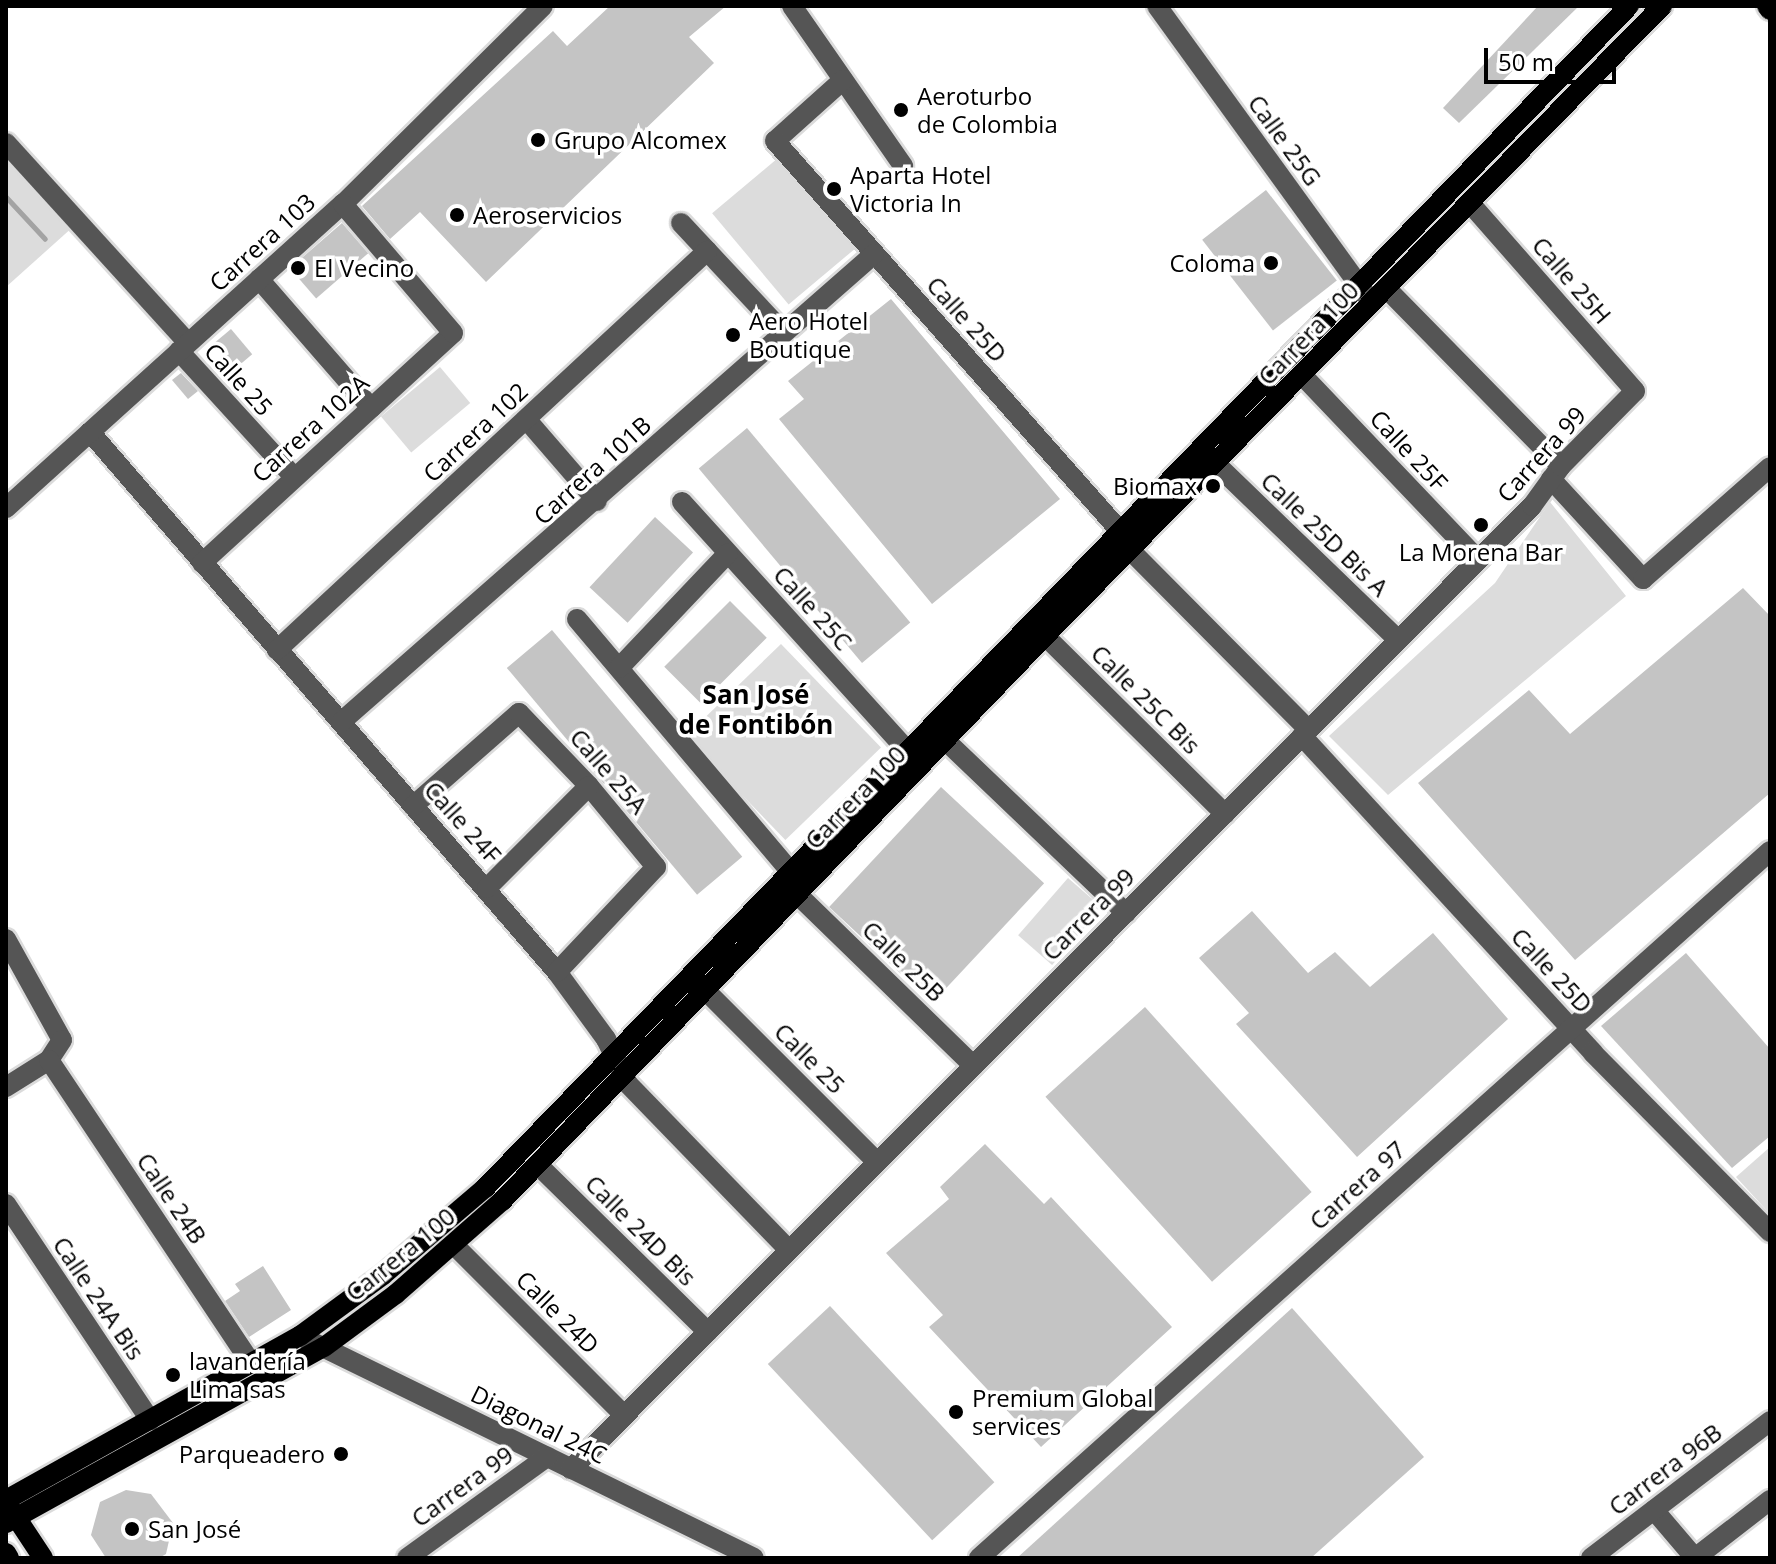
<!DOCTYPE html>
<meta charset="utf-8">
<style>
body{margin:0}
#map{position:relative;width:1776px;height:1564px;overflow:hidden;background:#fff;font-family:"Open Sans",sans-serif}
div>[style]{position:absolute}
.green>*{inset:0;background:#dcdcdc;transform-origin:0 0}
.stream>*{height:5px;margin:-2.5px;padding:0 2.5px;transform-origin:2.5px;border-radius:2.5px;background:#a3a3a3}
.building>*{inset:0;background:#c4c4c4;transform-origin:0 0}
.roads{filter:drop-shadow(2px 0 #dbdbdb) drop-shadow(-2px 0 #dbdbdb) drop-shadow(0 2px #dbdbdb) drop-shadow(0 -2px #dbdbdb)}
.minor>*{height:20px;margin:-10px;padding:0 10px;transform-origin:10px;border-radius:10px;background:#555}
.major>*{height:20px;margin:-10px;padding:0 10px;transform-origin:10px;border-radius:10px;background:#000}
.dots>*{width:22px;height:22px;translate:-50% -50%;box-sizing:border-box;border:4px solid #fff;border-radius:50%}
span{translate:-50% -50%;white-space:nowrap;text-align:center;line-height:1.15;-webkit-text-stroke:7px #fff;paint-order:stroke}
.poi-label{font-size:24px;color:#000}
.left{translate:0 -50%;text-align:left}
.right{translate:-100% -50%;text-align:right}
.street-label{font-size:24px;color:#000}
.neighbourhood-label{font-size:26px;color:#000;font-weight:700}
.frame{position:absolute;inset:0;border:8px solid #000;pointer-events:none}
.scale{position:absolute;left:1484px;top:48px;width:132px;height:36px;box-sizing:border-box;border:4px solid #000;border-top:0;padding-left:10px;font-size:24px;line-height:28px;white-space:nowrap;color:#000;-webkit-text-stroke:6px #fff;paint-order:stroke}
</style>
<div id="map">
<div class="green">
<div style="clip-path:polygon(6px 151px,74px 226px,6px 287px)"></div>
<div style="left:778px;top:158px;width:119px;height:86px;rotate:50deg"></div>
<div style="left:440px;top:367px;width:47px;height:77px;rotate:50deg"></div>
<div style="clip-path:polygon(1550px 502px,1626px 596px,1388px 795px,1329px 736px,1495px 583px)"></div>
<div style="left:781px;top:644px;width:144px;height:133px;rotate:46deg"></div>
<div style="left:1068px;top:878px;width:45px;height:76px;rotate:41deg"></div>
<div style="clip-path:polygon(1770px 1147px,1770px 1214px,1736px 1177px)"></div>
</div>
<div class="stream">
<div style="left:6px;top:197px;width:57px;rotate:47.1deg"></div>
</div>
<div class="building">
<div style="clip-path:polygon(610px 6px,726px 6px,689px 37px,714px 63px,486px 282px,420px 212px,390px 239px,362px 206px,553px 31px,567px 46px)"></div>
<div style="clip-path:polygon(1538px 6px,1579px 6px,1459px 123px,1443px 108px)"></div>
<div style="left:1266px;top:190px;width:115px;height:81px;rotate:52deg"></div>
<div style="left:342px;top:223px;width:40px;height:69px;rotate:49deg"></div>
<div style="clip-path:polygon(891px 299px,1060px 499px,932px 604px,779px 419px,804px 399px,788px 381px)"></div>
<div style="left:231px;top:329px;width:33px;height:21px;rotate:50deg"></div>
<div style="clip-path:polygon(181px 373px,198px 391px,188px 399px,172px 380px)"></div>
<div style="left:747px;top:428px;width:254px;height:63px;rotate:50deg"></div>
<div style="left:655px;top:517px;width:52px;height:96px;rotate:43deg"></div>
<div style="clip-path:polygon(1743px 588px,1770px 616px,1770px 793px,1575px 960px,1418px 783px,1529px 690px,1570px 734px)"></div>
<div style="left:730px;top:601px;width:52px;height:93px;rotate:45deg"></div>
<div style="left:552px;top:630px;width:296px;height:59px;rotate:50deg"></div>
<div style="left:941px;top:787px;width:141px;height:164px;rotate:43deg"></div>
<div style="clip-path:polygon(1252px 911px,1308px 973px,1335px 952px,1370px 987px,1433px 933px,1508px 1019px,1357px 1157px,1236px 1024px,1249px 1013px,1199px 958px)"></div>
<div style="clip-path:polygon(1686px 953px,1770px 1049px,1770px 1136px,1732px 1168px,1601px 1026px)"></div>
<div style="left:1145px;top:1007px;width:249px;height:134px;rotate:48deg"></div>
<div style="clip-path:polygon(985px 1144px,1044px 1204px,1051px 1197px,1172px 1327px,1041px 1447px,929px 1327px,943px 1315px,886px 1253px,949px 1199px,940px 1187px)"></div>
<div style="clip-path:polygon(263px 1266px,291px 1310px,249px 1337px,225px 1301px,240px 1291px,235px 1284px)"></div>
<div style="left:830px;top:1306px;width:241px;height:85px;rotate:47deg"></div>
<div style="clip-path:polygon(1292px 1308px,1424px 1457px,1311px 1558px,1017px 1558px)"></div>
<div style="clip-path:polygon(126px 1490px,151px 1494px,173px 1523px,166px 1554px,159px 1558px,106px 1558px,91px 1535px,100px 1502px)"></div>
</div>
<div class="roads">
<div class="minor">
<div style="left:792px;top:6px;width:195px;rotate:55.2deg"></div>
<div style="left:1157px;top:6px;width:359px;rotate:54.1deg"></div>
<div style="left:843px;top:80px;width:91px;rotate:138.1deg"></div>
<div style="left:775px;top:141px;width:521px;rotate:48.5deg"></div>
<div style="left:6px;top:143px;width:270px;rotate:47.7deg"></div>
<div style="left:681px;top:223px;width:149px;rotate:46.9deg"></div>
<div style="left:259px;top:279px;width:171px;rotate:49deg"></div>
<div style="left:1387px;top:289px;width:248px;rotate:45.5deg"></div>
<div style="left:179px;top:351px;width:171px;rotate:47.6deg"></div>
<div style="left:1303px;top:376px;width:254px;rotate:46.4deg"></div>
<div style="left:527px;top:420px;width:107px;rotate:49.2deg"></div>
<div style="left:90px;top:432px;width:714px;rotate:49.15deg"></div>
<div style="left:557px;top:972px;width:83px;rotate:53.8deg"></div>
<div style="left:606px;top:1039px;width:50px;rotate:63.9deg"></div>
<div style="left:628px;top:1084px;width:231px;rotate:45.9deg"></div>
<div style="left:1216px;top:464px;width:253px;rotate:44deg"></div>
<div style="left:1551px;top:479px;width:136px;rotate:47.4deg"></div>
<div style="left:1643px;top:579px;width:169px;rotate:-41.4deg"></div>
<div style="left:682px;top:502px;width:333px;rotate:47.8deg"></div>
<div style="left:6px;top:508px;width:454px;rotate:-42.1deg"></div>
<div style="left:343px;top:204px;width:281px;rotate:-44.7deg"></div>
<div style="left:1131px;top:551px;width:252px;rotate:45.2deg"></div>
<div style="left:202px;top:563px;width:340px;rotate:-42.5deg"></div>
<div style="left:453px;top:333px;width:170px;rotate:-130.5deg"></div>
<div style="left:577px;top:619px;width:331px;rotate:49.8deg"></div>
<div style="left:1033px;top:624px;width:270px;rotate:44.7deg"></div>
<div style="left:277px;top:650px;width:587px;rotate:-42.86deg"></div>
<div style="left:619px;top:668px;width:158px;rotate:-46.5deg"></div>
<div style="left:341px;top:722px;width:709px;rotate:-41.28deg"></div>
<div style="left:1302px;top:736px;width:430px;rotate:47.4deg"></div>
<div style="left:1593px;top:1053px;width:252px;rotate:45.3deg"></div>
<div style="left:946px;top:741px;width:249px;rotate:43.7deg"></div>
<div style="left:413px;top:806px;width:141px;rotate:-41.3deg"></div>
<div style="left:519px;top:713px;width:101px;rotate:46.2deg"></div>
<div style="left:589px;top:786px;width:105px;rotate:50.4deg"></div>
<div style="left:656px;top:867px;width:144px;rotate:133.3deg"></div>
<div style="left:487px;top:888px;width:144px;rotate:-45deg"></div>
<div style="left:798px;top:895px;width:245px;rotate:44.2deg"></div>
<div style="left:6px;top:939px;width:115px;rotate:61deg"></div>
<div style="left:62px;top:1040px;width:24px;rotate:123deg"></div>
<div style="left:49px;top:1060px;width:51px;rotate:147.9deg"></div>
<div style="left:705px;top:990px;width:243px;rotate:45deg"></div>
<div style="left:49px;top:1060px;width:364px;rotate:56.3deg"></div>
<div style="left:538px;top:1165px;width:238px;rotate:44.5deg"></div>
<div style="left:6px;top:1204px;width:260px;rotate:56.3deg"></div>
<div style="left:454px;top:1245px;width:240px;rotate:45deg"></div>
<div style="left:300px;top:1336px;width:505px;rotate:26.06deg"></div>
<div style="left:571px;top:1469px;width:1360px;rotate:-45.06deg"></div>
<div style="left:1532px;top:506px;width:49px;rotate:-54.1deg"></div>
<div style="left:1561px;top:466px;width:105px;rotate:-45.4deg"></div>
<div style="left:1635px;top:391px;width:250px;rotate:-131.3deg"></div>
<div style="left:1654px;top:1510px;width:63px;rotate:49.5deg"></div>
<div style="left:407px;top:1558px;width:173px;rotate:-35.8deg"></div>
<div style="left:979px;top:1558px;width:1061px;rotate:-41.79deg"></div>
<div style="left:1591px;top:1558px;width:225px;rotate:-37.4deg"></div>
<div style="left:1695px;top:1558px;width:95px;rotate:-37.7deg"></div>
</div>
<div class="major">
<div style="left:1767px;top:6px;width:5px;rotate:53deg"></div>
<div style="left:6px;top:1500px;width:337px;rotate:-29.2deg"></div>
<div style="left:300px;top:1336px;width:103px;rotate:-36.3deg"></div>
<div style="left:383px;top:1275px;width:134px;rotate:-40.5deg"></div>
<div style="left:485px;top:1188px;width:1645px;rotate:-45.94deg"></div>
<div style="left:10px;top:1508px;width:60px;rotate:56.6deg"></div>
<div style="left:6px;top:1523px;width:363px;rotate:-29deg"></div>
<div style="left:324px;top:1347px;width:89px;rotate:-36.4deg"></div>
<div style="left:396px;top:1294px;width:141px;rotate:-41.3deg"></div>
<div style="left:502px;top:1201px;width:784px;rotate:-46.14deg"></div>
<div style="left:1045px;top:636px;width:882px;rotate:-45.6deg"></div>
<div style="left:6px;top:1553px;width:6px;rotate:59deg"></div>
</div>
</div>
<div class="dots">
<div style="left:901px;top:110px;background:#000"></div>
<div style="left:538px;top:140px;background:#000"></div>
<div style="left:834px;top:189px;background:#000"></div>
<div style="left:457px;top:215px;background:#000"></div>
<div style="left:1271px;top:263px;background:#000"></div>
<div style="left:298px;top:268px;background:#000"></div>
<div style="left:733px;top:335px;background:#000"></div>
<div style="left:1213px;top:486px;background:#000"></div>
<div style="left:1481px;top:525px;background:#000"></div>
<div style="left:173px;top:1375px;background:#000"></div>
<div style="left:956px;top:1412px;background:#000"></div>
<div style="left:341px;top:1454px;background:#000"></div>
<div style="left:132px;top:1529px;background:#000"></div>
</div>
<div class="poi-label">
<span class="left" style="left:917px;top:110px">Aeroturbo<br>de Colombia</span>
<span class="left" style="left:554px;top:140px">Grupo Alcomex</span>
<span class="left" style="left:850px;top:189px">Aparta Hotel<br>Victoria In</span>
<span class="left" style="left:473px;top:215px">Aeroservicios</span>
<span class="right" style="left:1255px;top:263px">Coloma</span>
<span class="left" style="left:314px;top:268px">El Vecino</span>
<span class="left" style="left:749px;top:335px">Aero Hotel<br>Boutique</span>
<span class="right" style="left:1197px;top:486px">Biomax</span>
<span style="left:1481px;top:552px">La Morena Bar</span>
<span class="left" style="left:189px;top:1375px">lavandería<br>Lima sas</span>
<span class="left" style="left:972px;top:1412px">Premium Global<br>services</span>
<span class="right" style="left:325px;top:1454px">Parqueadero</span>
<span class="left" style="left:148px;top:1529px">San José</span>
</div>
<div class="street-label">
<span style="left:1285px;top:140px;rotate:54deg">Calle 25G</span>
<span style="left:262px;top:242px;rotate:-42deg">Carrera 103</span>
<span style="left:1572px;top:280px;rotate:49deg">Calle 25H</span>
<span style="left:967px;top:319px;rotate:48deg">Calle 25D</span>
<span style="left:1308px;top:333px;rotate:-46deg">Carrera 100</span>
<span style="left:239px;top:379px;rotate:48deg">Calle 25</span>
<span style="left:310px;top:428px;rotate:-42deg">Carrera 102A</span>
<span style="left:475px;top:432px;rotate:-43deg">Carrera 102</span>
<span style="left:1409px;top:450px;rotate:47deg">Calle 25F</span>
<span style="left:1541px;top:454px;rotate:-48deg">Carrera 99</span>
<span style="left:592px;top:470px;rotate:-42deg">Carrera 101B</span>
<span style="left:1325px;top:534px;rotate:44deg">Calle 25D Bis A</span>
<span style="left:813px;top:608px;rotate:48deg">Calle 25C</span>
<span style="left:1146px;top:699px;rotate:45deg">Calle 25C Bis</span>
<span style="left:609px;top:771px;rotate:49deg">Calle 25A</span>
<span style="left:855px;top:797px;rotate:-46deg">Carrera 100</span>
<span style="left:463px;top:822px;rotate:48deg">Calle 24F</span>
<span style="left:1088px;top:914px;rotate:-45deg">Carrera 99</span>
<span style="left:904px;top:961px;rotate:44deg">Calle 25B</span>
<span style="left:1552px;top:970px;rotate:47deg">Calle 25D</span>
<span style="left:810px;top:1058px;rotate:45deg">Calle 25</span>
<span style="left:1357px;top:1185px;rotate:-42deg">Carrera 97</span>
<span style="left:172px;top:1198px;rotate:56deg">Calle 24B</span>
<span style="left:641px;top:1230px;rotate:45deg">Calle 24D Bis</span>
<span style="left:400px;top:1254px;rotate:-39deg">Carrera 100</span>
<span style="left:99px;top:1298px;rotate:56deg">Calle 24A Bis</span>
<span style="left:558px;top:1312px;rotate:45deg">Calle 24D</span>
<span style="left:539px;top:1424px;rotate:26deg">Diagonal 24C</span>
<span style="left:1665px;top:1469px;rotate:-37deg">Carrera 96B</span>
<span style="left:462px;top:1486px;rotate:-36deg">Carrera 99</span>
</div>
<div class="neighbourhood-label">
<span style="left:756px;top:710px">San José<br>de Fontibón</span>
</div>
<div class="frame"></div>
<div class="scale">50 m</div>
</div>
